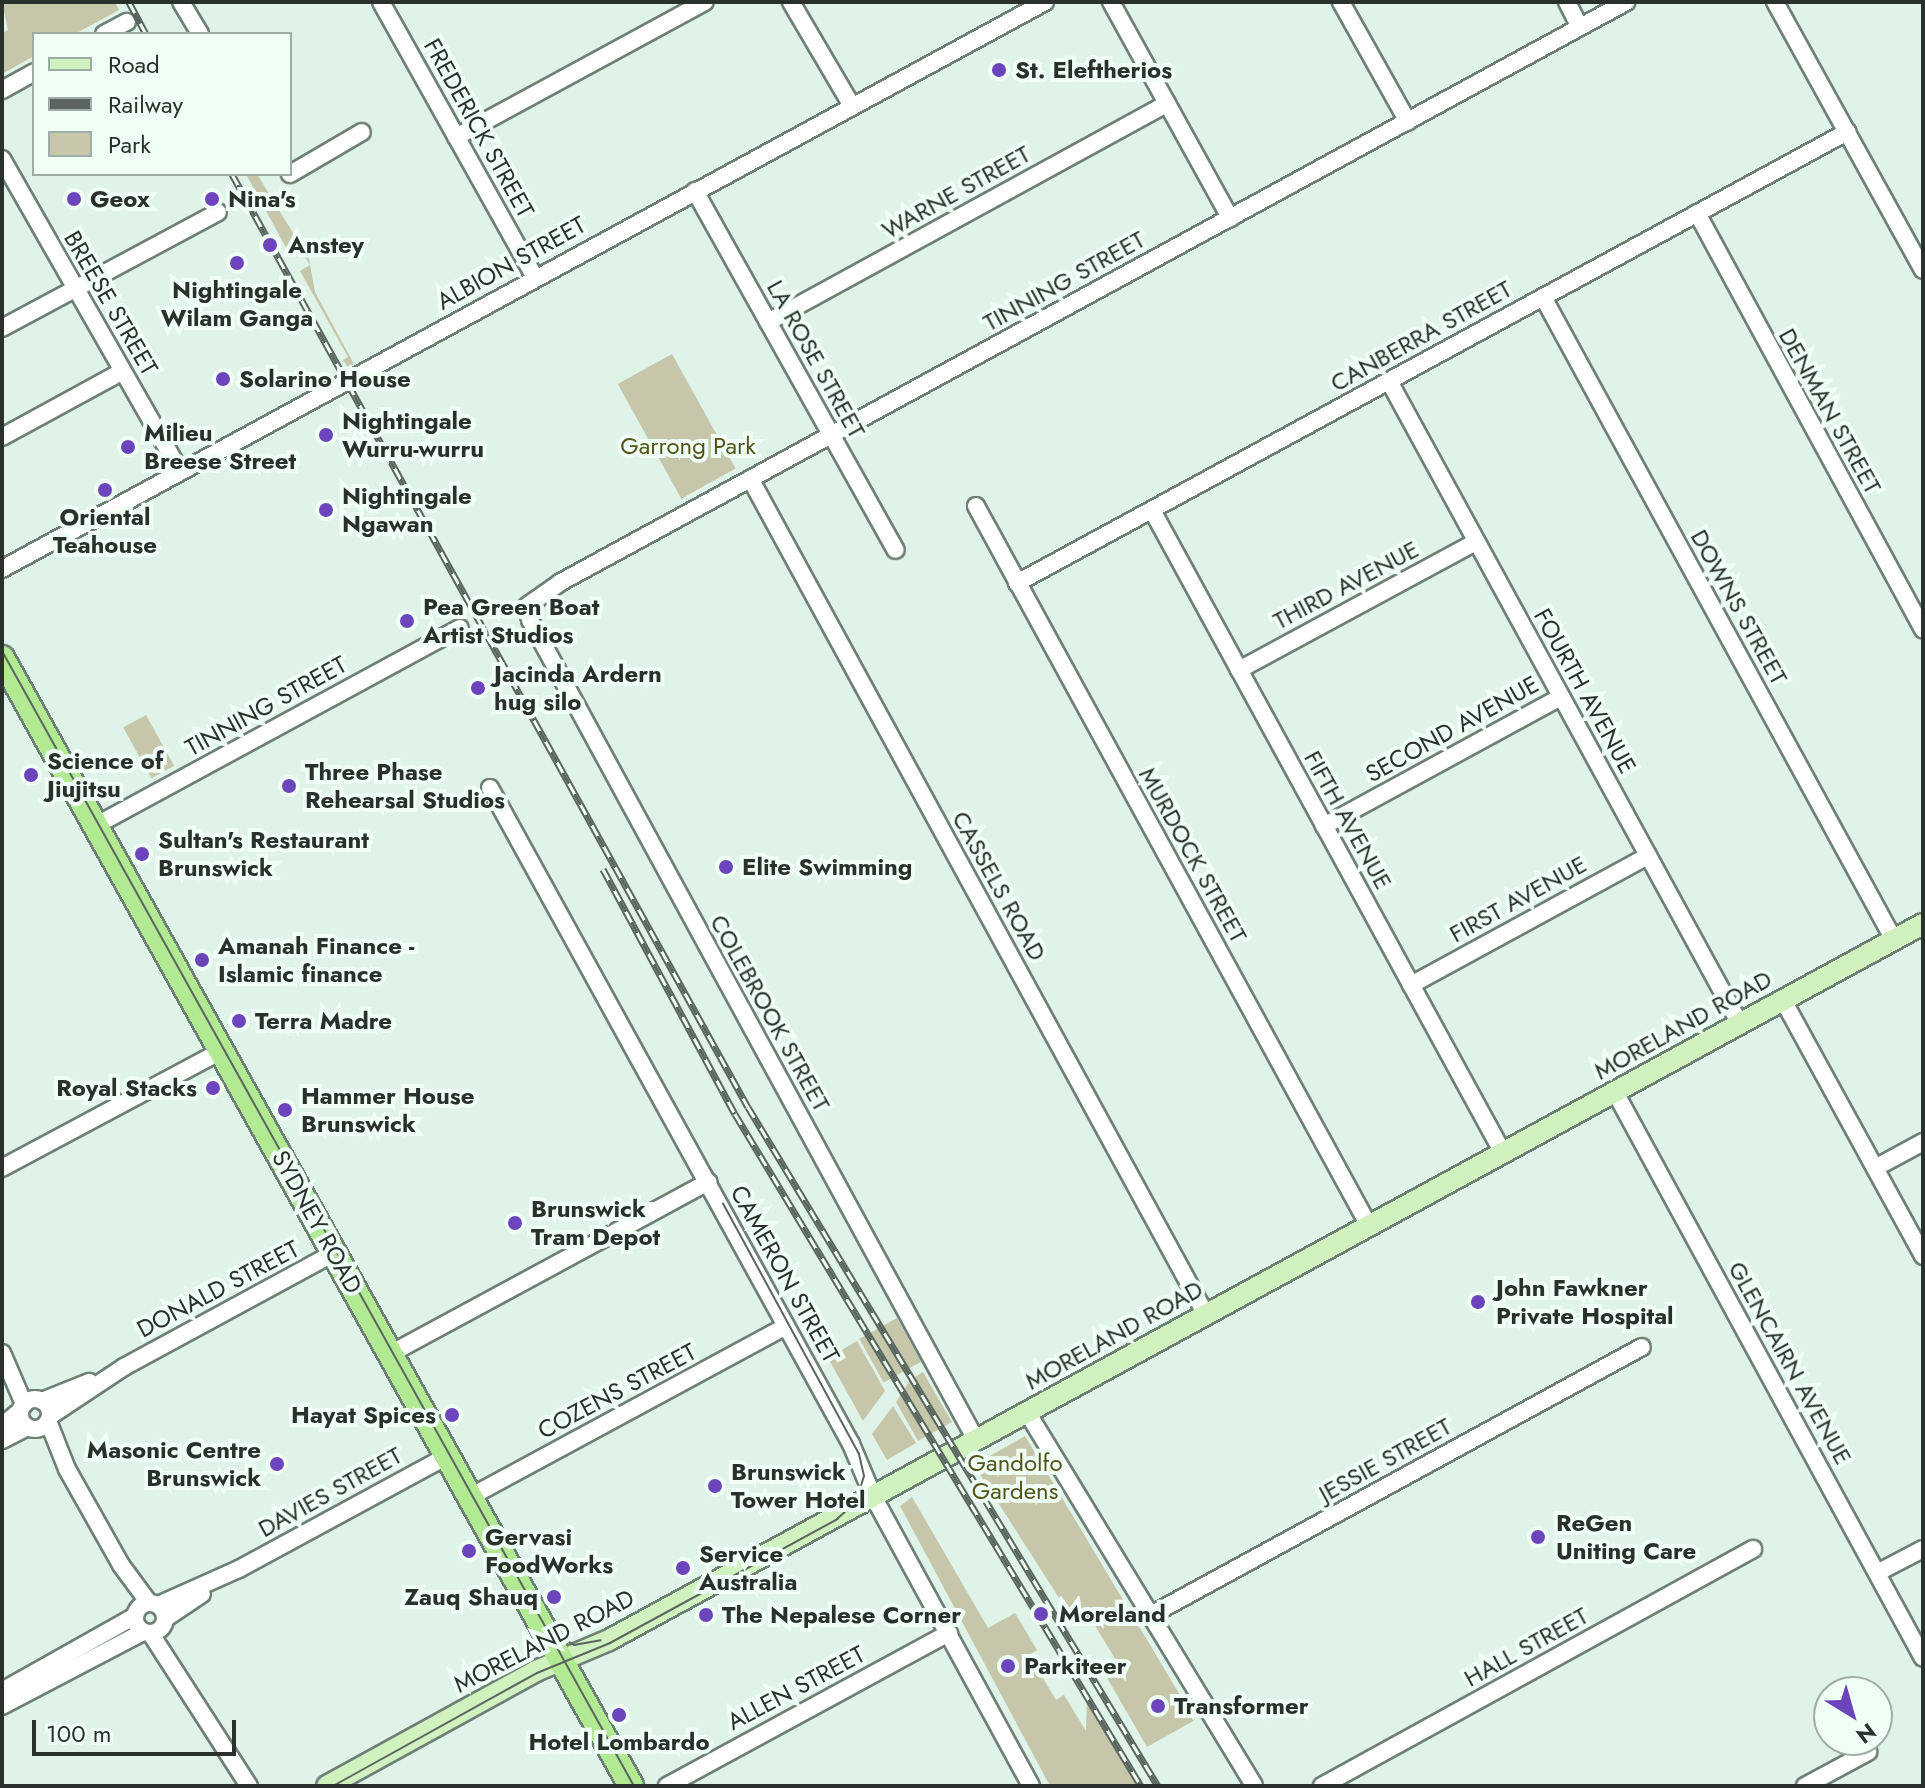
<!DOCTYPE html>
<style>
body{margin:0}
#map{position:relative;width:1925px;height:1788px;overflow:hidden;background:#dff3e8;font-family:Jost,sans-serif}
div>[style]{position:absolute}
.green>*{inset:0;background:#c6c7aa;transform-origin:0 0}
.roads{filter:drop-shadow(2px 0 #6e7f76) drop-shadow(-2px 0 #6e7f76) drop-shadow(0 2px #6e7f76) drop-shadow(0 -2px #6e7f76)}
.minor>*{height:16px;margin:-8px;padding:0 8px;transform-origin:8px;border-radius:8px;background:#fff}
.minor>.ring{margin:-8px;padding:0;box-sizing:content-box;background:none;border:16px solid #fff;border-radius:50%}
.major>*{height:20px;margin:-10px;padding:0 10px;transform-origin:10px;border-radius:10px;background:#d0f2be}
.highway>*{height:24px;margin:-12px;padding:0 12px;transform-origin:12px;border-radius:12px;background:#b1ea92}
.tram>*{height:2px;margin:-1px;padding:0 1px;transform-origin:1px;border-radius:1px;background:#5a655f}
.rail>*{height:7px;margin-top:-3.5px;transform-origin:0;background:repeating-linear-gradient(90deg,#effff6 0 12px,#5a655f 0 24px);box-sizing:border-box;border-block:2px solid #5a655f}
.dots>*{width:22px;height:22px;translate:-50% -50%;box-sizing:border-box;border:4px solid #effff6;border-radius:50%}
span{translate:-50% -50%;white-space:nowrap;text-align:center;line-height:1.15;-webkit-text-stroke:8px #effff6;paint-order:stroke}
.poi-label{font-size:24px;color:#2a312d;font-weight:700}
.left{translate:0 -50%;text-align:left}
.right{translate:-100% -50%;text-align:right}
.street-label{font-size:24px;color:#2a312d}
.park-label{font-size:24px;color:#53531a}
.frame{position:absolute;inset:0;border:4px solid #2a312d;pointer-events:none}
.legend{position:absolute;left:32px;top:32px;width:260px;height:144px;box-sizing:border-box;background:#effff6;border:2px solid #a0ada6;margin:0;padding:10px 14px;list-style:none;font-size:24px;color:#2a312d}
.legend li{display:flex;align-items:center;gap:16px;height:40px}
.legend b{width:40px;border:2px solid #a0ada6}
.north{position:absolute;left:1813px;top:1676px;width:80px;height:80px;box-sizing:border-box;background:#effff6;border:2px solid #a0ada6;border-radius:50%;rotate:143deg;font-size:22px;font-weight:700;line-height:32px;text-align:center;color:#2a312d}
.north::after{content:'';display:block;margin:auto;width:28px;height:36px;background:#6c45bd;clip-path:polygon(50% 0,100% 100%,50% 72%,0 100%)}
.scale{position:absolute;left:32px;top:1720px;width:204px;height:36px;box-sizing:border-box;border:4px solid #2a312d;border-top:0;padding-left:10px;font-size:24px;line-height:28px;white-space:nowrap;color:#2a312d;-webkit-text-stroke:6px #effff6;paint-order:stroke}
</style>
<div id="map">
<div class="green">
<div style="clip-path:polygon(2px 2px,115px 2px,119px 10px,75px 34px,34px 34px,34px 56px,2px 74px,2px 33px,8px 30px)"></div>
<div style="clip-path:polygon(246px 174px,257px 174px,309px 259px,315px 292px,354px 364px,347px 366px,343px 360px,348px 357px,300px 271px,310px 265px,302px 252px,291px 257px)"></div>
<div style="left:672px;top:354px;width:131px;height:62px;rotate:61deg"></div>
<div style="left:146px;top:715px;width:58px;height:26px;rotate:61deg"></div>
<div style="left:897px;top:1318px;width:50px;height:43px;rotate:61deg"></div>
<div style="clip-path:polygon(857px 1341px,885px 1391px,863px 1421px,828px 1358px)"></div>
<div style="clip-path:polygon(923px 1372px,952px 1422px,918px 1441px,896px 1402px,910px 1380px)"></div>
<div style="clip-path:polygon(893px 1406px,916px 1443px,887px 1460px,872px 1434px)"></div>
<div style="clip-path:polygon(1025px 1436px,1195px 1720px,1147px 1747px,1103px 1671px,1117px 1662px,1091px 1619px,1077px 1626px,974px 1465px)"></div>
<div style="clip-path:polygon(912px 1497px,988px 1628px,1015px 1613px,1037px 1650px,1029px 1655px,1056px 1700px,1064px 1695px,1086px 1731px,1087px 1694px,1142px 1786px,1050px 1786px,900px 1506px)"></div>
</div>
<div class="roads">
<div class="minor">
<div style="left:181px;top:2px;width:37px;rotate:59deg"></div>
<div style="left:381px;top:2px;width:316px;rotate:60.8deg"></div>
<div style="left:791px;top:2px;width:121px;rotate:59.6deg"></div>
<div style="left:1111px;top:2px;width:247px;rotate:61.1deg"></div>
<div style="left:1341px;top:2px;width:137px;rotate:60.8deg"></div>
<div style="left:1567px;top:2px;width:28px;rotate:63deg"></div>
<div style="left:1775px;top:2px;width:306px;rotate:61.1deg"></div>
<div style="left:104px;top:34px;width:26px;rotate:-28deg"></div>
<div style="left:2px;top:90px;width:37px;rotate:-29deg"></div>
<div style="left:456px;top:137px;width:283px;rotate:-28.5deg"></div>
<div style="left:2px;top:159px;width:359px;rotate:60.3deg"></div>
<div style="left:290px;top:174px;width:83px;rotate:-30.3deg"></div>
<div style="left:695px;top:191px;width:411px;rotate:60.8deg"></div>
<div style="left:1697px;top:213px;width:474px;rotate:61.5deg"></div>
<div style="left:1543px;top:297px;width:733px;rotate:61.37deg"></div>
<div style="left:768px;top:322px;width:455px;rotate:-28.7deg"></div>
<div style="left:2px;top:328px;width:245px;rotate:-28.2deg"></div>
<div style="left:1389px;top:381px;width:733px;rotate:61.37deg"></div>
<div style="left:2px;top:437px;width:136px;rotate:-28.6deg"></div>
<div style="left:751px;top:480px;width:951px;rotate:61.41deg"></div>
<div style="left:976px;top:506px;width:820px;rotate:61.37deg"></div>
<div style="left:1152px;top:510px;width:733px;rotate:61.37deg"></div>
<div style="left:2px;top:569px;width:1187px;rotate:-28.53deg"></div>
<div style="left:1017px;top:583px;width:945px;rotate:-28.52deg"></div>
<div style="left:1239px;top:670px;width:269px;rotate:-28.4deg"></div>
<div style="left:490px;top:788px;width:749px;rotate:61.18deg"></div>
<div style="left:851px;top:1444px;width:56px;rotate:67.1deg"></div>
<div style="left:873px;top:1496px;width:330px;rotate:61.4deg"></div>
<div style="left:95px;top:826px;width:415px;rotate:-28.5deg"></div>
<div style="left:1324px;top:826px;width:270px;rotate:-28.6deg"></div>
<div style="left:1411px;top:985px;width:270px;rotate:-28.6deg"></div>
<div style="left:1783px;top:1000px;width:292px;rotate:61.3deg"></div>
<div style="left:1615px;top:1092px;width:644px;rotate:61.45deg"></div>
<div style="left:2px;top:1168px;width:248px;rotate:-28.1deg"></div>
<div style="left:1875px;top:1168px;width:55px;rotate:-28.4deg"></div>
<div style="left:2px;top:1353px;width:56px;rotate:66.7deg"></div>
<div style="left:390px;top:1354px;width:362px;rotate:-28.4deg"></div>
<div class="ring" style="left:20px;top:1399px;width:14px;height:14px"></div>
<div style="left:42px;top:1401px;width:51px;rotate:-22deg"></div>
<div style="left:1027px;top:1412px;width:437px;rotate:58.7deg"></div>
<div style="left:50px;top:1416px;width:89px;rotate:-33.5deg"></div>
<div style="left:124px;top:1367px;width:239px;rotate:-28.5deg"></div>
<div style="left:48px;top:1421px;width:52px;rotate:68.4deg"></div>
<div style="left:67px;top:1469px;width:110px;rotate:60.6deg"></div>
<div style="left:121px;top:1565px;width:47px;rotate:53.6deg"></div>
<div style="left:2px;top:1426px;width:23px;rotate:-40deg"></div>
<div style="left:2px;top:1440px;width:28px;rotate:-27deg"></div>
<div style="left:976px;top:1440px;width:933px;rotate:-118.54deg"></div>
<div style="left:530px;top:620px;width:14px;rotate:-102deg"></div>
<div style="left:527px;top:606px;width:42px;rotate:-35.2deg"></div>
<div style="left:561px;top:582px;width:1213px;rotate:-28.57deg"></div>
<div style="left:470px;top:1497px;width:359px;rotate:-28.4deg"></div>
<div style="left:1877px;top:1573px;width:52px;rotate:-27.6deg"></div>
<div class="ring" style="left:135px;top:1603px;width:14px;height:14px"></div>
<div style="left:158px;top:1605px;width:89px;rotate:-24deg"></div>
<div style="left:239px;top:1569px;width:237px;rotate:-28.5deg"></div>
<div style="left:1151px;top:1615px;width:559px;rotate:-28.63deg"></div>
<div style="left:166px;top:1618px;width:43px;rotate:-33.7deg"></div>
<div style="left:151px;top:1634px;width:181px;rotate:57.2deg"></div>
<div style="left:2px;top:1691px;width:153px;rotate:-29.4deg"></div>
<div style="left:2px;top:1706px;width:159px;rotate:-27.7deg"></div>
<div style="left:667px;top:1786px;width:321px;rotate:-28.5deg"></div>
<div style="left:1322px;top:1786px;width:492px;rotate:-28.8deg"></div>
<div style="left:1805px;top:1786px;width:72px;rotate:-28.4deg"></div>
</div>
<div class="major">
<div style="left:327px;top:1786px;width:239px;rotate:-28.8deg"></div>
<div style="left:536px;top:1671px;width:79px;rotate:-23deg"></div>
<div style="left:609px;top:1640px;width:1496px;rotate:-28.59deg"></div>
</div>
<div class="highway">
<div style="left:2px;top:658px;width:1292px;rotate:60.85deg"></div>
</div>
</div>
<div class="tram">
<div style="left:2px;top:651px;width:1299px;rotate:60.89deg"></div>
<div style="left:550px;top:1631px;width:28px;rotate:30deg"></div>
<div style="left:574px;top:1645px;width:27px;rotate:-10deg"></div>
<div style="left:333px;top:1786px;width:233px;rotate:-29deg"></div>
<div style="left:537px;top:1673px;width:79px;rotate:-22.3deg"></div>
<div style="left:610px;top:1643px;width:259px;rotate:-28.6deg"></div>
<div style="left:837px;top:1519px;width:25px;rotate:-42deg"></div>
<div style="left:856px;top:1502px;width:27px;rotate:-73deg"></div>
<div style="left:864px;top:1476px;width:23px;rotate:-103deg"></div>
<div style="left:859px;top:1454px;width:285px;rotate:-118.5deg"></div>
</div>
<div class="rail">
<div style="left:129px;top:2px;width:36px;rotate:62deg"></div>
<div style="left:232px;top:174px;width:1066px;rotate:61.06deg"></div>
<div style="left:748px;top:1107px;width:793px;rotate:58.88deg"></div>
<div style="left:603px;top:869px;width:278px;rotate:61.7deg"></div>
<div style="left:735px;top:1114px;width:785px;rotate:58.86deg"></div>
</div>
<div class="dots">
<div style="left:999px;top:70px;background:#6c45bd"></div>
<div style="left:74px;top:199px;background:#6c45bd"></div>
<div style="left:212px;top:199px;background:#6c45bd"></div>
<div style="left:270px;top:245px;background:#6c45bd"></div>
<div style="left:237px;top:263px;background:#6c45bd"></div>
<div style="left:223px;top:379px;background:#6c45bd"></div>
<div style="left:326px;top:435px;background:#6c45bd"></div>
<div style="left:128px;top:447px;background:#6c45bd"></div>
<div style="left:105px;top:490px;background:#6c45bd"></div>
<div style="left:326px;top:510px;background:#6c45bd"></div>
<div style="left:407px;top:621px;background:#6c45bd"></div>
<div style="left:478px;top:688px;background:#6c45bd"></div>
<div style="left:31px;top:775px;background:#6c45bd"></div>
<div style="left:289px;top:786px;background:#6c45bd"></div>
<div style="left:142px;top:854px;background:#6c45bd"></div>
<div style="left:726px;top:867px;background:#6c45bd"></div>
<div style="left:202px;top:960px;background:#6c45bd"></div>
<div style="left:239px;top:1021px;background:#6c45bd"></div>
<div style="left:213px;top:1088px;background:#6c45bd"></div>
<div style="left:285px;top:1110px;background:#6c45bd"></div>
<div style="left:515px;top:1223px;background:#6c45bd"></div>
<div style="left:1478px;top:1302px;background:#6c45bd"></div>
<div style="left:452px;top:1415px;background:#6c45bd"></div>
<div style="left:277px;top:1464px;background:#6c45bd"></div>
<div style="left:715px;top:1486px;background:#6c45bd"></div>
<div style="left:1538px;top:1537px;background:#6c45bd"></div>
<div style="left:469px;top:1551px;background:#6c45bd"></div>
<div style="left:683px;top:1568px;background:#6c45bd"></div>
<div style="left:554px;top:1597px;background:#6c45bd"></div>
<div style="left:1041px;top:1614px;background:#6c45bd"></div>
<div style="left:706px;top:1615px;background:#6c45bd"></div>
<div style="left:1008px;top:1666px;background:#6c45bd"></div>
<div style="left:1158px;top:1706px;background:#6c45bd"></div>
<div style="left:619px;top:1715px;background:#6c45bd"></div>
</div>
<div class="poi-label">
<span class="left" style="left:1015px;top:70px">St. Eleftherios</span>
<span class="left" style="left:90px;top:199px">Geox</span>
<span class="left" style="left:228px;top:199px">Nina's</span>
<span class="left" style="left:288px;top:245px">Anstey</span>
<span style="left:237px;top:304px">Nightingale<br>Wilam Ganga</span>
<span class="left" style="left:239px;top:379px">Solarino House</span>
<span class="left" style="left:342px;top:435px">Nightingale<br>Wurru-wurru</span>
<span class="left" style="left:144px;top:447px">Milieu<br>Breese Street</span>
<span class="left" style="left:342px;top:510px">Nightingale<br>Ngawan</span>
<span style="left:105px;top:531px">Oriental<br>Teahouse</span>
<span class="left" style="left:423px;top:621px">Pea Green Boat<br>Artist Studios</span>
<span class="left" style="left:494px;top:688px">Jacinda Ardern<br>hug silo</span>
<span class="left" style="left:47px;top:775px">Science of<br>Jiujitsu</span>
<span class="left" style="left:305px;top:786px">Three Phase<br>Rehearsal Studios</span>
<span class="left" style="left:158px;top:854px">Sultan's Restaurant<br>Brunswick</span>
<span class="left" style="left:742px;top:867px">Elite Swimming</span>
<span class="left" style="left:218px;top:960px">Amanah Finance -<br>Islamic finance</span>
<span class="left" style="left:255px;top:1021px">Terra Madre</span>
<span class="right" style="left:197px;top:1088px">Royal Stacks</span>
<span class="left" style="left:301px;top:1110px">Hammer House<br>Brunswick</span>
<span class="left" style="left:531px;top:1223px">Brunswick<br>Tram Depot</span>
<span class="left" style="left:1496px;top:1302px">John Fawkner<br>Private Hospital</span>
<span class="right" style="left:436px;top:1415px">Hayat Spices</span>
<span class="right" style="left:261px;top:1464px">Masonic Centre<br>Brunswick</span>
<span class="left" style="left:731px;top:1486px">Brunswick<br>Tower Hotel</span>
<span class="left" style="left:1556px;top:1537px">ReGen<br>Uniting Care</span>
<span class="left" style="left:485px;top:1551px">Gervasi<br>FoodWorks</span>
<span class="left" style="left:699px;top:1568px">Service<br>Australia</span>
<span class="right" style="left:538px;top:1597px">Zauq Shauq</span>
<span class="left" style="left:1059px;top:1614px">Moreland</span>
<span class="left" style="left:722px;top:1615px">The Nepalese Corner</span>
<span class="left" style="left:1024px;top:1666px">Parkiteer</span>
<span class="left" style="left:1174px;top:1706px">Transformer</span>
<span style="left:619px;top:1742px">Hotel Lombardo</span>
</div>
<div class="street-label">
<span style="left:479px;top:128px;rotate:61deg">FREDERICK STREET</span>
<span style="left:956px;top:192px;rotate:-29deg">WARNE STREET</span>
<span style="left:511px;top:263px;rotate:-29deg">ALBION STREET</span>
<span style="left:1064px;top:281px;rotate:-29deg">TINNING STREET</span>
<span style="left:111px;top:303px;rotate:60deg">BREESE STREET</span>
<span style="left:1421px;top:336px;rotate:-29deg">CANBERRA STREET</span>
<span style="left:816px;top:359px;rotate:61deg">LA ROSE STREET</span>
<span style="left:1830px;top:411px;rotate:61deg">DENMAN STREET</span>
<span style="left:1346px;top:585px;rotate:-28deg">THIRD AVENUE</span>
<span style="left:1739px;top:607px;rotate:61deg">DOWNS STREET</span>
<span style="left:1585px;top:691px;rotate:61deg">FOURTH AVENUE</span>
<span style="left:266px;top:706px;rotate:-29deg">TINNING STREET</span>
<span style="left:1452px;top:729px;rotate:-29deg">SECOND AVENUE</span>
<span style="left:1348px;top:820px;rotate:61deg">FIFTH AVENUE</span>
<span style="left:1193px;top:855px;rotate:61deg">MURDOCK STREET</span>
<span style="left:999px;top:886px;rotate:61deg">CASSELS ROAD</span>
<span style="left:1518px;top:899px;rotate:-29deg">FIRST AVENUE</span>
<span style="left:770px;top:1013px;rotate:61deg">COLEBROOK STREET</span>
<span style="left:1683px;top:1025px;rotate:-29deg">MORELAND ROAD</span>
<span style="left:317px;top:1222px;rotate:61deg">SYDNEY ROAD</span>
<span style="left:785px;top:1274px;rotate:61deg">CAMERON STREET</span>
<span style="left:218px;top:1289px;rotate:-28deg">DONALD STREET</span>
<span style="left:1114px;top:1335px;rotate:-29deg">MORELAND ROAD</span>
<span style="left:1790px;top:1363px;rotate:61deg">GLENCAIRN AVENUE</span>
<span style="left:617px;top:1391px;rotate:-28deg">COZENS STREET</span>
<span style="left:1385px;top:1460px;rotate:-29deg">JESSIE STREET</span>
<span style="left:330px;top:1492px;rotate:-29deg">DAVIES STREET</span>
<span style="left:544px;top:1641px;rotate:-27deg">MORELAND ROAD</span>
<span style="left:1526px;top:1647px;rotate:-29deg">HALL STREET</span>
<span style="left:796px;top:1688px;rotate:-28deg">ALLEN STREET</span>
</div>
<div class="park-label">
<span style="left:688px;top:446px">Garrong Park</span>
<span style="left:1015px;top:1477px">Gandolfo<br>Gardens</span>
</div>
<div class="frame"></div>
<ul class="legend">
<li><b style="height:10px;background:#d0f2be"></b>Road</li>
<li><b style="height:10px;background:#5a655f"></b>Railway</li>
<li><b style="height:22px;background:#c6c7aa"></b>Park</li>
</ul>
<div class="north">N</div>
<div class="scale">100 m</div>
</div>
